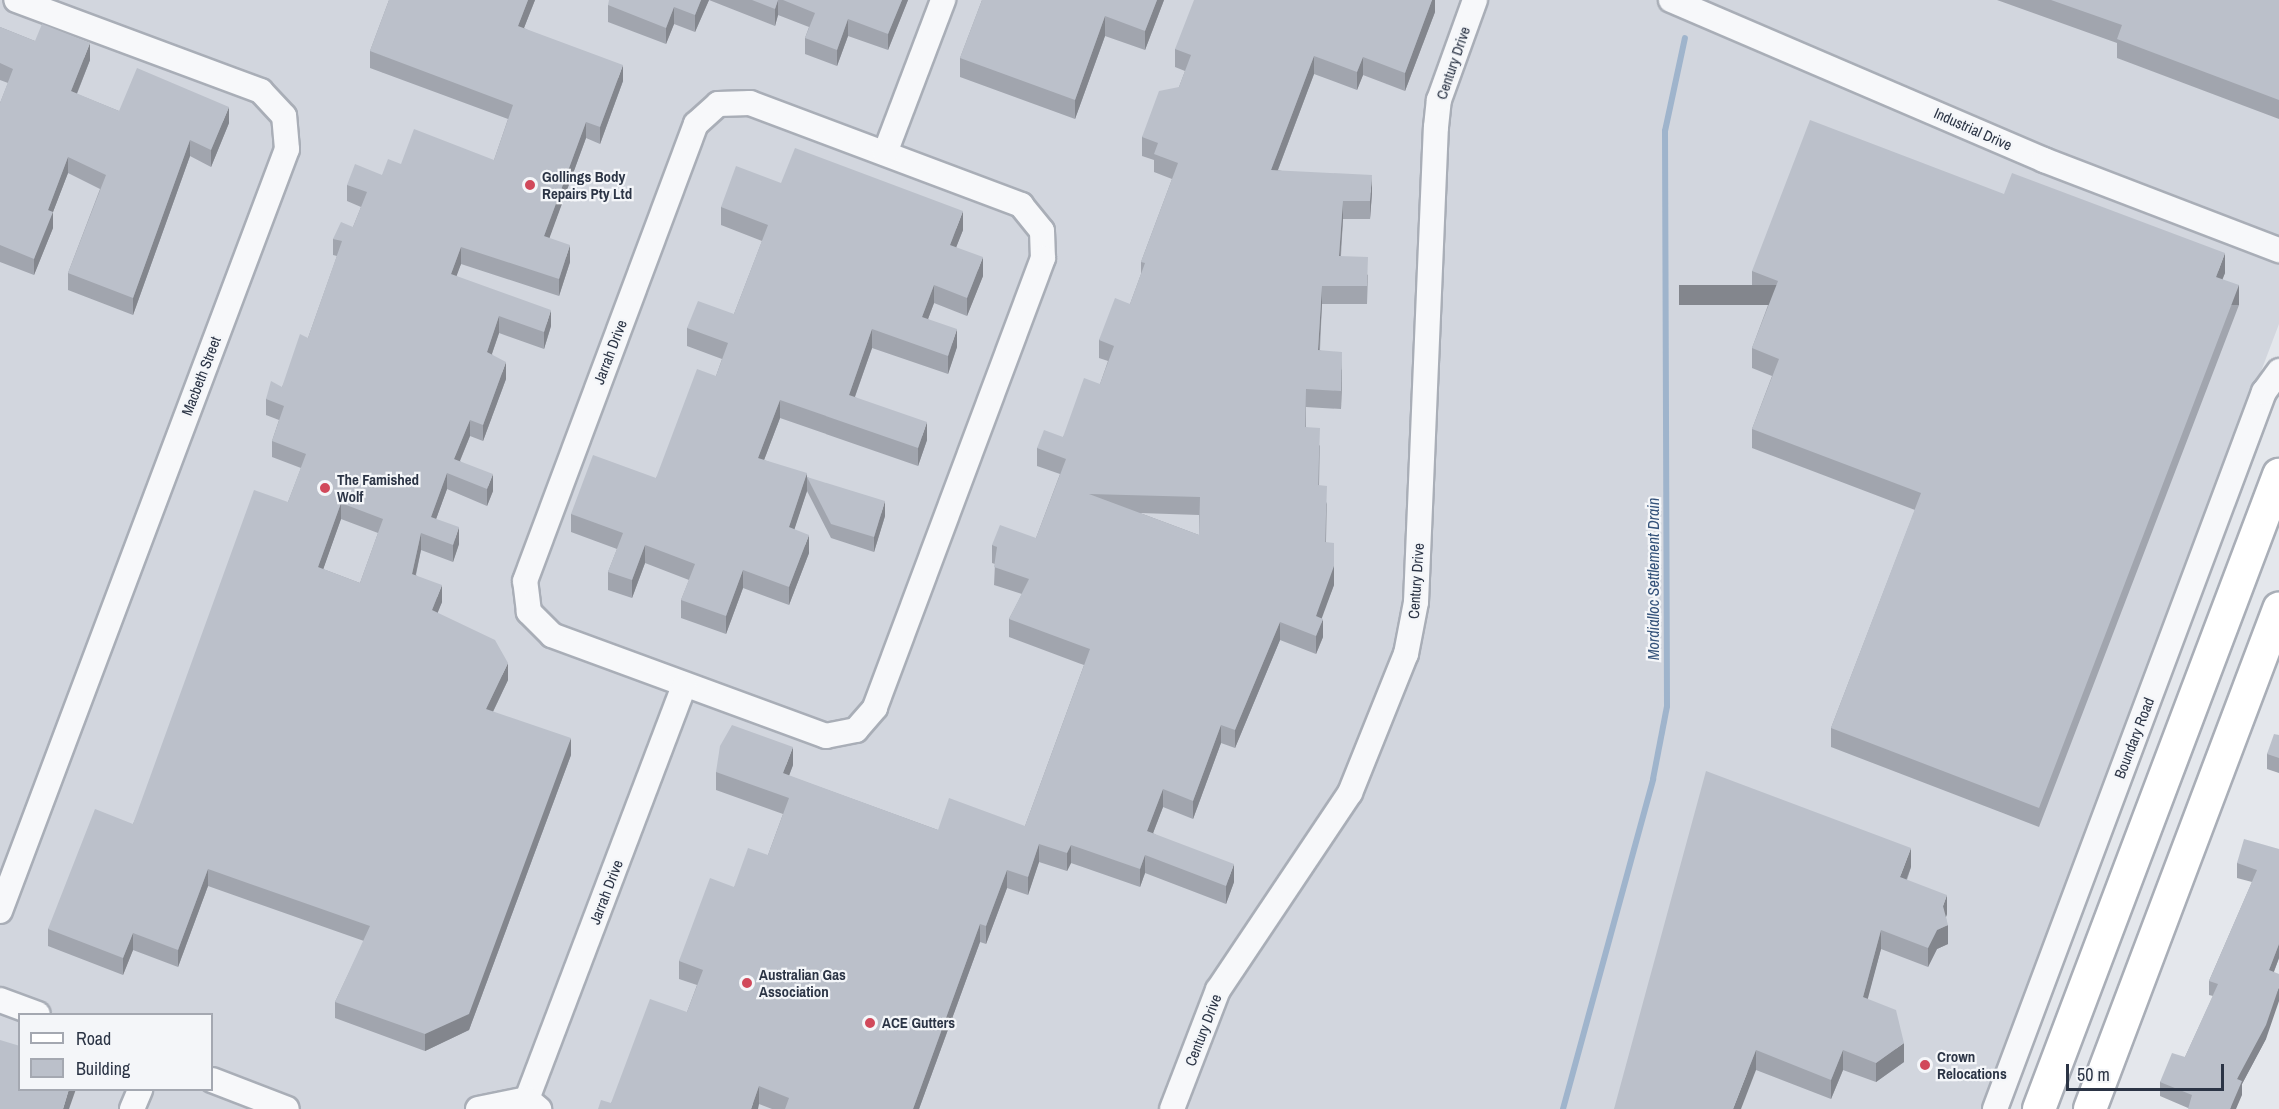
<!DOCTYPE html>
<style>
body{margin:0}
#map{position:relative;width:2279px;height:1109px;overflow:hidden;background:#e4e7ec;font-family:"Archivo Narrow",sans-serif}
div>[style]{position:absolute}
.built>*{inset:0;background:#d2d6de}
.stream>*{height:6px;margin:-3px;padding:0 3px;transform-origin:3px;border-radius:3px;background:#9fb4cc}
.roads{filter:drop-shadow(2px 0 #a9aeb7) drop-shadow(-2px 0 #a9aeb7) drop-shadow(0 2px #a9aeb7) drop-shadow(0 -2px #a9aeb7)}
.minor>*{height:24px;margin:-12px;padding:0 12px;transform-origin:12px;border-radius:12px;background:#f7f8fa}
.major>*{height:32px;margin:-16px;padding:0 16px;transform-origin:16px;border-radius:16px;background:#fff}
.wall>*{inset:0;background:#a1a5ae}
.shaded-wall>*{inset:0;background:#83868d;transform-origin:0 0}
.building>*{inset:0;background:#bbc0ca}
.dots>*{width:16px;height:16px;translate:-50% -50%;box-sizing:border-box;border:3px solid #f4f6f9;border-radius:50%}
span{translate:-50% -50%;white-space:nowrap;text-align:center;line-height:1.15;-webkit-text-stroke:4.5px #f4f6f9;paint-order:stroke}
.street-label{font-size:15px;color:#2b3445}
.poi-label{font-size:15px;color:#2b3445;font-weight:700}
.left{translate:0 -50%;text-align:left}
.water-label{font-size:16px;color:#34527a;font-style:italic}
.legend{position:absolute;left:18px;top:1013px;width:195px;height:78px;box-sizing:border-box;background:#f4f6f9;border:2px solid #a4a8b1;margin:0;padding:8px 10px;list-style:none;font-size:18px;color:#2b3445}
.legend li{display:flex;align-items:center;gap:12px;height:30px}
.legend b{width:30px;border:2px solid #a4a8b1}
.scale{position:absolute;left:2066px;top:1064px;width:158px;height:27px;box-sizing:border-box;border:3px solid #2b3445;border-top:0;padding-left:8px;font-size:18px;line-height:21px;white-space:nowrap;color:#2b3445;-webkit-text-stroke:4px #f4f6f9;paint-order:stroke}
</style>
<div id="map">
<div class="built">
<div style="clip-path:polygon(evenodd,0 0,2279px 0,2279px 324px,1981px 1109px,0 1109px,0 0,20px 1014px,212px 1014px,212px 1090px,20px 1090px,20px 1014px)"></div>
</div>
<div class="stream">
<div style="left:1563px;top:1109px;width:342px;rotate:-74.7deg"></div>
<div style="left:1653px;top:779px;width:74px;rotate:-79.1deg"></div>
<div style="left:1667px;top:706px;width:575px;rotate:-90.2deg"></div>
<div style="left:1665px;top:131px;width:95px;rotate:-77.9deg"></div>
</div>
<div class="roads">
<div class="minor">
<div style="left:1671px;top:0;width:406px;rotate:23.2deg"></div>
<div style="left:2044px;top:160px;width:252px;rotate:21deg"></div>
<div style="left:750px;top:103px;width:290px;rotate:20.6deg"></div>
<div style="left:1021px;top:205px;width:33px;rotate:51deg"></div>
<div style="left:1042px;top:231px;width:27px;rotate:88deg"></div>
<div style="left:1043px;top:258px;width:480px;rotate:110.5deg"></div>
<div style="left:875px;top:708px;width:29px;rotate:131deg"></div>
<div style="left:856px;top:730px;width:31px;rotate:169deg"></div>
<div style="left:826px;top:736px;width:292px;rotate:-159.8deg"></div>
<div style="left:552px;top:635px;width:33px;rotate:-135deg"></div>
<div style="left:529px;top:612px;width:31px;rotate:-97deg"></div>
<div style="left:525px;top:581px;width:488px;rotate:-69.5deg"></div>
<div style="left:696px;top:124px;width:30px;rotate:-42deg"></div>
<div style="left:718px;top:104px;width:32px;rotate:-2deg"></div>
<div style="left:885px;top:153px;width:164px;rotate:-69.2deg"></div>
<div style="left:0;top:911px;width:814px;rotate:-69.36deg"></div>
<div style="left:287px;top:149px;width:33px;rotate:-95deg"></div>
<div style="left:284px;top:116px;width:34px;rotate:-133deg"></div>
<div style="left:261px;top:91px;width:261px;rotate:-159.6deg"></div>
<div style="left:0;top:1000px;width:40px;rotate:20.2deg"></div>
<div style="left:212px;top:1080px;width:80px;rotate:21.1deg"></div>
<div style="left:527px;top:1099px;width:443px;rotate:-69.2deg"></div>
<div style="left:132px;top:1109px;width:21px;rotate:-67deg"></div>
<div style="left:478px;top:1109px;width:50px;rotate:-11.5deg"></div>
<div style="left:527px;top:1099px;width:16px;rotate:40deg"></div>
<div style="left:1172px;top:1109px;width:128px;rotate:-68.9deg"></div>
<div style="left:1218px;top:990px;width:237px;rotate:-56.2deg"></div>
<div style="left:1350px;top:793px;width:150px;rotate:-68.1deg"></div>
<div style="left:1406px;top:654px;width:53px;rotate:-79.1deg"></div>
<div style="left:1416px;top:602px;width:475px;rotate:-87.6deg"></div>
<div style="left:1436px;top:127px;width:27px;rotate:-84deg"></div>
<div style="left:1439px;top:100px;width:106px;rotate:-70.2deg"></div>
<div style="left:1995px;top:1109px;width:766px;rotate:-69.44deg"></div>
<div style="left:2264px;top:392px;width:26px;rotate:-54deg"></div>
</div>
<div class="major">
<div style="left:2039px;top:1109px;width:678px;rotate:-69.27deg"></div>
<div style="left:2090px;top:1109px;width:535px;rotate:-69.29deg"></div>
</div>
</div>
<div class="wall">
<div style="clip-path:polygon(evenodd,389px 0,535px 0,524px 28px,623px 81px,600px 144px,586px 138px,549px 238px,570px 262px,559px 296px,461px 264px,456px 276px,551px 326px,544px 349px,499px 333px,492px 354px,506px 379px,483px 441px,470px 436px,460px 461px,493px 491px,487px 506px,447px 489px,436px 519px,459px 544px,453px 562px,421px 550px,416px 575px,442px 602px,437px 613px,508px 680px,493px 712px,571px 755px,469px 1030px,425px 1051px,335px 1018px,335px 1002px,364px 941px,208px 886px,178px 967px,133px 950px,123px 975px,48px 946px,48px 929px,133px 824px,288px 502px,301px 468px,272px 457px,272px 441px,279px 420px,266px 415px,266px 399px,282px 387px,308px 338px,337px 256px,333px 255px,333px 239px,353px 227px,361px 207px,347px 201px,347px 185px,382px 175px,401px 164px,494px 160px,508px 119px,370px 68px,370px 51px,389px 0,341px 519px,378px 533px,360px 583px,323px 569px,341px 519px)"></div>
<div style="clip-path:polygon(709px 0,695px 32px,674px 24px,666px 44px,608px 22px,608px 5px)"></div>
<div style="clip-path:polygon(709px 0,908px 0,888px 50px,848px 36px,837px 66px,805px 54px,805px 38px,809px 27px,778px 15px,775px 26px)"></div>
<div style="clip-path:polygon(982px 0,1164px 0,1145px 50px,1105px 36px,1075px 119px,960px 77px,960px 58px)"></div>
<div style="clip-path:polygon(evenodd,1435px 0,1435px 12px,1405px 91px,1363px 75px,1357px 90px,1314px 74px,1278px 170px,1372px 193px,1370px 219px,1343px 219px,1341px 256px,1368px 275px,1367px 304px,1322px 304px,1320px 350px,1342px 370px,1341px 409px,1306px 407px,1306px 427px,1320px 446px,1319px 486px,1327px 504px,1326px 542px,1334px 561px,1334px 585px,1321px 618px,1323px 637px,1316px 654px,1280px 640px,1235px 748px,1221px 743px,1193px 819px,1163px 807px,1153px 833px,1234px 882px,1226px 904px,1145px 873px,1140px 887px,1071px 863px,1067px 871px,1039px 862px,1028px 895px,1007px 888px,986px 944px,980px 942px,919px 1109px,772px 1109px,759px 1104px,611px 1103px,687px 1012px,697px 985px,679px 979px,679px 961px,734px 887px,768px 855px,783px 814px,716px 790px,716px 772px,793px 765px,789px 776px,938px 830px,1025px 826px,1084px 665px,1009px 637px,1009px 619px,1022px 594px,994px 585px,995px 564px,992px 563px,992px 545px,1036px 538px,1060px 474px,1037px 466px,1037px 448px,1063px 437px,1100px 384px,1108px 361px,1099px 358px,1099px 340px,1130px 304px,1141px 274px,1141px 262px,1172px 179px,1154px 172px,1154px 160px,1142px 156px,1142px 137px,1179px 87px,1185px 71px,1175px 67px,1175px 49px,1435px 0,1140px 513px,1199px 515px,1199px 535px,1140px 513px)"></div>
<div style="clip-path:polygon(1997px 0,2279px 0,2279px 119px,2117px 58px,2117px 43px)"></div>
<div style="clip-path:polygon(0 27px,35px 41px,90px 60px,77px 94px,119px 111px,229px 123px,211px 167px,190px 156px,133px 315px,68px 290px,68px 273px,100px 189px,68px 173px,53px 212px,53px 228px,34px 275px,0 262px,0 103px,8px 83px,0 80px)"></div>
<div style="clip-path:polygon(781px 183px,963px 230px,956px 247px,983px 276px,967px 316px,934px 303px,928px 319px,957px 347px,948px 374px,872px 348px,855px 397px,927px 440px,918px 466px,780px 418px,764px 460px,807px 477px,885px 516px,874px 552px,831px 538px,807px 491px,794px 529px,809px 553px,789px 605px,743px 588px,726px 634px,681px 618px,681px 600px,689px 580px,645px 563px,632px 598px,608px 590px,608px 572px,617px 549px,571px 532px,571px 514px,656px 478px,716px 376px,722px 359px,687px 346px,687px 328px,734px 314px,762px 241px,721px 225px,721px 207px)"></div>
<div style="clip-path:polygon(2004px 194px,2225px 273px,2222px 279px,2239px 305px,2039px 827px,1831px 747px,1831px 728px,1915px 510px,1752px 448px,1752px 429px,1772px 376px,1752px 368px,1752px 348px,1771px 297px,1752px 290px,1752px 271px)"></div>
<div style="clip-path:polygon(2279px 735px,2279px 773px,2267px 769px,2267px 754px)"></div>
<div style="clip-path:polygon(2279px 849px,2279px 958px,2274px 972px,2266px 1039px,2242px 1084px,2242px 1095px,2188px 1108px,2160px 1096px,2160px 1082px,2185px 1057px,2213px 996px,2209px 995px,2209px 981px,2252px 882px,2237px 878px,2237px 863px)"></div>
<div style="clip-path:polygon(1911px 867px,1907px 880px,1947px 914px,1946px 917px,1948px 944px,1937px 949px,1928px 967px,1881px 949px,1867px 999px,1904px 1062px,1876px 1082px,1843px 1070px,1831px 1099px,1756px 1070px,1614px 1109px)"></div>
</div>
<div class="shaded-wall">
<div style="clip-path:polygon(528px 0,535px 0,518px 43px,518px 26px)"></div>
<div style="clip-path:polygon(701px 0,709px 0,695px 32px,695px 15px)"></div>
<div style="clip-path:polygon(778px 0,778px 15px,775px 26px,775px 9px)"></div>
<div style="clip-path:polygon(902px 0,908px 0,888px 50px,888px 34px)"></div>
<div style="clip-path:polygon(1157px 0,1164px 0,1145px 50px,1145px 31px)"></div>
<div style="clip-path:polygon(1432px 0,1435px 0,1435px 12px,1405px 91px,1405px 73px)"></div>
<div style="clip-path:polygon(674px 7px,674px 24px,666px 44px,666px 28px)"></div>
<div style="clip-path:polygon(1105px 16px,1105px 36px,1075px 119px,1075px 100px)"></div>
<div style="clip-path:polygon(848px 19px,848px 36px,837px 66px,837px 50px)"></div>
<div style="clip-path:polygon(90px 43px,90px 60px,71px 108px,71px 91px)"></div>
<div style="clip-path:polygon(1314px 56px,1314px 74px,1271px 188px,1271px 170px)"></div>
<div style="clip-path:polygon(1363px 57px,1363px 75px,1357px 90px,1357px 72px)"></div>
<div style="clip-path:polygon(623px 65px,623px 81px,600px 144px,600px 127px)"></div>
<div style="clip-path:polygon(229px 107px,229px 123px,211px 167px,211px 150px)"></div>
<div style="clip-path:polygon(586px 122px,586px 138px,544px 253px,544px 236px)"></div>
<div style="clip-path:polygon(190px 140px,190px 156px,133px 315px,133px 298px)"></div>
<div style="clip-path:polygon(68px 157px,68px 173px,53px 212px,53px 228px,34px 275px,34px 259px,48px 210px)"></div>
<div style="clip-path:polygon(1372px 175px,1372px 193px,1370px 219px,1370px 201px)"></div>
<div style="clip-path:polygon(1343px 201px,1343px 219px,1339px 274px,1339px 256px)"></div>
<div style="clip-path:polygon(963px 211px,963px 230px,950px 263px,950px 245px)"></div>
<div style="clip-path:polygon(570px 245px,570px 262px,559px 296px,559px 279px)"></div>
<div style="clip-path:polygon(461px 247px,461px 264px,451px 291px,451px 274px)"></div>
<div style="clip-path:polygon(2225px 253px,2225px 273px,2216px 296px,2216px 277px)"></div>
<div style="clip-path:polygon(983px 257px,983px 276px,967px 316px,967px 298px)"></div>
<div style="clip-path:polygon(934px 285px,934px 303px,922px 335px,922px 317px)"></div>
<div style="left:2239px;top:285px;width:20px;height:560px;rotate:90deg"></div>
<div style="clip-path:polygon(1322px 286px,1322px 304px,1318px 368px,1318px 350px)"></div>
<div style="clip-path:polygon(551px 310px,551px 326px,544px 349px,544px 332px)"></div>
<div style="clip-path:polygon(499px 316px,499px 333px,487px 368px,487px 352px)"></div>
<div style="clip-path:polygon(872px 329px,872px 348px,849px 413px,849px 395px)"></div>
<div style="clip-path:polygon(957px 329px,957px 347px,948px 374px,948px 356px)"></div>
<div style="clip-path:polygon(1342px 352px,1342px 370px,1341px 409px,1341px 391px)"></div>
<div style="clip-path:polygon(506px 362px,506px 379px,483px 441px,483px 425px)"></div>
<div style="clip-path:polygon(780px 400px,780px 418px,758px 476px,758px 458px)"></div>
<div style="clip-path:polygon(470px 420px,470px 436px,454px 475px,454px 459px)"></div>
<div style="clip-path:polygon(927px 422px,927px 440px,918px 466px,918px 448px)"></div>
<div style="clip-path:polygon(447px 473px,447px 489px,431px 533px,431px 517px)"></div>
<div style="clip-path:polygon(807px 473px,807px 491px,789px 546px,789px 527px)"></div>
<div style="clip-path:polygon(493px 474px,493px 491px,487px 506px,487px 489px)"></div>
<div style="clip-path:polygon(885px 501px,885px 516px,874px 552px,874px 537px)"></div>
<div style="clip-path:polygon(341px 503px,341px 519px,318px 584px,318px 567px)"></div>
<div style="clip-path:polygon(459px 527px,459px 544px,453px 562px,453px 545px)"></div>
<div style="clip-path:polygon(421px 533px,421px 550px,412px 591px,412px 574px)"></div>
<div style="clip-path:polygon(809px 535px,809px 553px,789px 605px,789px 587px)"></div>
<div style="clip-path:polygon(1334px 543px,1334px 585px,1316px 634px,1316px 616px)"></div>
<div style="clip-path:polygon(645px 545px,645px 563px,632px 598px,632px 580px)"></div>
<div style="clip-path:polygon(743px 570px,743px 588px,726px 634px,726px 616px)"></div>
<div style="clip-path:polygon(442px 585px,442px 602px,432px 627px,432px 610px)"></div>
<div style="clip-path:polygon(1323px 619px,1323px 637px,1316px 654px,1316px 636px)"></div>
<div style="clip-path:polygon(1280px 622px,1280px 640px,1235px 748px,1235px 730px)"></div>
<div style="clip-path:polygon(508px 663px,508px 680px,486px 726px,486px 709px)"></div>
<div style="clip-path:polygon(1221px 725px,1221px 743px,1193px 819px,1193px 801px)"></div>
<div style="clip-path:polygon(571px 738px,571px 755px,469px 1030px,425px 1051px,425px 1034px)"></div>
<div style="clip-path:polygon(793px 747px,793px 765px,783px 791px,783px 773px)"></div>
<div style="clip-path:polygon(1163px 789px,1163px 807px,1147px 849px,1147px 831px)"></div>
<div style="clip-path:polygon(1039px 844px,1039px 862px,1028px 895px,1028px 877px)"></div>
<div style="clip-path:polygon(1071px 845px,1071px 863px,1067px 871px,1067px 853px)"></div>
<div style="clip-path:polygon(1911px 848px,1911px 867px,1900px 896px,1900px 877px)"></div>
<div style="clip-path:polygon(1145px 855px,1145px 873px,1140px 887px,1140px 869px)"></div>
<div style="clip-path:polygon(1234px 864px,1234px 882px,1226px 904px,1226px 886px)"></div>
<div style="clip-path:polygon(208px 869px,208px 886px,178px 967px,178px 950px)"></div>
<div style="clip-path:polygon(1007px 870px,1007px 888px,986px 944px,986px 926px)"></div>
<div style="clip-path:polygon(1947px 895px,1947px 914px,1943px 925px,1943px 906px)"></div>
<div style="clip-path:polygon(980px 924px,980px 942px,919px 1109px,913px 1109px)"></div>
<div style="clip-path:polygon(1948px 925px,1948px 944px,1937px 949px,1928px 967px,1928px 948px,1937px 930px)"></div>
<div style="clip-path:polygon(1881px 930px,1881px 949px,1863px 1017px,1863px 997px)"></div>
<div style="clip-path:polygon(133px 933px,133px 950px,123px 975px,123px 958px)"></div>
<div style="clip-path:polygon(2279px 944px,2279px 958px,2269px 984px,2269px 970px)"></div>
<div style="clip-path:polygon(2279px 987px,2279px 1001px,2266px 1039px,2242px 1084px,2242px 1095px,2236px 1109px,2230px 1109px,2237px 1079px)"></div>
<div style="clip-path:polygon(1904px 1043px,1904px 1062px,1876px 1082px,1876px 1063px)"></div>
<div style="clip-path:polygon(1756px 1050px,1756px 1070px,1741px 1109px,1733px 1109px)"></div>
<div style="clip-path:polygon(1843px 1050px,1843px 1070px,1831px 1099px,1831px 1080px)"></div>
<div style="clip-path:polygon(759px 1086px,759px 1104px,758px 1109px,751px 1109px)"></div>
<div style="clip-path:polygon(69px 1089px,76px 1089px,69px 1109px,63px 1109px)"></div>
</div>
<div class="building">
<div style="clip-path:polygon(evenodd,389px 0,528px 0,518px 26px,623px 65px,600px 127px,586px 122px,544px 236px,570px 245px,559px 279px,461px 247px,451px 274px,551px 310px,544px 332px,499px 316px,487px 352px,506px 362px,483px 425px,470px 420px,454px 459px,493px 474px,487px 489px,447px 473px,431px 517px,459px 527px,453px 545px,421px 533px,412px 574px,442px 585px,432px 610px,495px 640px,508px 663px,486px 709px,571px 738px,469px 1014px,425px 1034px,335px 1002px,370px 926px,208px 869px,178px 950px,133px 933px,123px 958px,48px 929px,95px 809px,133px 824px,254px 490px,288px 502px,306px 454px,272px 441px,284px 406px,266px 399px,271px 381px,282px 387px,300px 334px,308px 338px,342px 241px,333px 239px,341px 222px,353px 227px,367px 192px,347px 185px,355px 164px,382px 175px,388px 159px,401px 164px,414px 129px,494px 160px,513px 105px,370px 51px,389px 0,341px 503px,383px 519px,360px 583px,318px 567px,341px 503px)"></div>
<div style="clip-path:polygon(609px 0,701px 0,695px 15px,674px 7px,666px 28px,608px 5px)"></div>
<div style="clip-path:polygon(752px 0,778px 0,775px 9px)"></div>
<div style="clip-path:polygon(783px 0,902px 0,888px 34px,848px 19px,837px 50px,805px 38px,815px 13px)"></div>
<div style="clip-path:polygon(982px 0,1157px 0,1145px 31px,1105px 16px,1075px 100px,960px 58px)"></div>
<div style="clip-path:polygon(evenodd,1194px 0,1432px 0,1405px 73px,1363px 57px,1357px 72px,1314px 56px,1271px 170px,1372px 175px,1370px 201px,1343px 201px,1339px 256px,1368px 257px,1367px 286px,1322px 286px,1318px 350px,1342px 352px,1341px 391px,1306px 389px,1305px 427px,1320px 428px,1318px 485px,1327px 486px,1325px 542px,1334px 543px,1334px 566px,1316px 616px,1323px 619px,1316px 636px,1280px 622px,1235px 730px,1221px 725px,1193px 801px,1163px 789px,1147px 831px,1234px 864px,1226px 886px,1145px 855px,1140px 869px,1071px 845px,1067px 853px,1039px 844px,1028px 877px,1007px 870px,986px 926px,980px 924px,913px 1109px,785px 1109px,789px 1098px,759px 1086px,751px 1109px,598px 1109px,601px 1100px,611px 1103px,650px 999px,687px 1012px,703px 970px,679px 961px,710px 878px,734px 887px,748px 848px,768px 855px,789px 798px,716px 772px,720px 746px,732px 725px,793px 747px,783px 773px,938px 830px,949px 798px,1025px 826px,1090px 649px,1009px 619px,1029px 579px,994px 567px,997px 547px,992px 545px,1000px 525px,1036px 538px,1066px 459px,1037px 448px,1044px 430px,1063px 437px,1084px 378px,1100px 384px,1114px 346px,1099px 340px,1115px 298px,1130px 304px,1145px 263px,1141px 262px,1178px 163px,1154px 154px,1158px 143px,1142px 137px,1159px 91px,1179px 87px,1191px 55px,1175px 49px,1194px 0,1089px 494px,1200px 497px,1199px 535px,1089px 494px)"></div>
<div style="clip-path:polygon(2051px 0,2279px 0,2279px 100px,2117px 39px,2122px 25px)"></div>
<div style="clip-path:polygon(42px 24px,90px 43px,71px 91px,119px 111px,137px 68px,229px 107px,211px 150px,190px 140px,133px 298px,68px 273px,106px 175px,68px 157px,48px 210px,53px 212px,34px 259px,0 245px,0 103px,13px 69px,0 63px,0 27px,35px 41px)"></div>
<div style="clip-path:polygon(1810px 120px,2004px 194px,2012px 173px,2225px 253px,2216px 277px,2239px 285px,2039px 808px,1831px 728px,1921px 493px,1752px 429px,1779px 359px,1752px 348px,1778px 281px,1752px 271px)"></div>
<div style="clip-path:polygon(795px 148px,963px 211px,950px 245px,983px 257px,967px 298px,934px 285px,922px 317px,957px 329px,948px 356px,872px 329px,849px 395px,927px 422px,918px 448px,780px 400px,758px 458px,807px 473px,789px 527px,809px 535px,789px 587px,743px 570px,726px 616px,681px 600px,695px 564px,645px 545px,632px 580px,608px 572px,623px 533px,571px 514px,593px 455px,656px 478px,697px 369px,716px 376px,728px 343px,687px 328px,698px 301px,734px 314px,768px 225px,721px 207px,736px 166px,781px 183px)"></div>
<div style="clip-path:polygon(807px 477px,885px 501px,874px 537px,831px 524px)"></div>
<div style="clip-path:polygon(2274px 734px,2279px 735px,2279px 758px,2267px 754px)"></div>
<div style="clip-path:polygon(1706px 771px,1911px 848px,1900px 877px,1947px 895px,1943px 906px,1948px 925px,1937px 930px,1928px 948px,1881px 930px,1863px 997px,1896px 1010px,1904px 1043px,1876px 1063px,1843px 1050px,1831px 1080px,1756px 1050px,1733px 1109px,1614px 1109px)"></div>
<div style="clip-path:polygon(2244px 839px,2279px 849px,2279px 944px,2269px 970px,2279px 974px,2279px 987px,2266px 1025px,2237px 1079px,2242px 1081px,2230px 1109px,2188px 1109px,2192px 1095px,2160px 1082px,2172px 1053px,2185px 1057px,2218px 984px,2209px 981px,2257px 870px,2237px 863px)"></div>
<div style="clip-path:polygon(0 1040px,20px 1046px,20px 1089px,69px 1089px,63px 1109px,0 1109px)"></div>
</div>
<div class="dots">
<div style="left:530px;top:185px;background:#d1495b"></div>
<div style="left:325px;top:488px;background:#d1495b"></div>
<div style="left:747px;top:983px;background:#d1495b"></div>
<div style="left:870px;top:1023px;background:#d1495b"></div>
<div style="left:1925px;top:1065px;background:#d1495b"></div>
</div>
<div class="street-label">
<span style="left:1453px;top:63px;rotate:-71deg">Century Drive</span>
<span style="left:1973px;top:129px;rotate:24deg">Industrial Drive</span>
<span style="left:610px;top:352px;rotate:-69deg">Jarrah Drive</span>
<span style="left:201px;top:376px;rotate:-69deg">Macbeth Street</span>
<span style="left:1416px;top:581px;rotate:-86deg">Century Drive</span>
<span style="left:2134px;top:738px;rotate:-69deg">Boundary Road</span>
<span style="left:606px;top:892px;rotate:-69deg">Jarrah Drive</span>
<span style="left:1203px;top:1030px;rotate:-69deg">Century Drive</span>
</div>
<div class="poi-label">
<span class="left" style="left:542px;top:185px">Gollings Body<br>Repairs Pty Ltd</span>
<span class="left" style="left:337px;top:488px">The Famished<br>Wolf</span>
<span class="left" style="left:759px;top:983px">Australian Gas<br>Association</span>
<span class="left" style="left:882px;top:1023px">ACE Gutters</span>
<span class="left" style="left:1937px;top:1065px">Crown<br>Relocations</span>
</div>
<div class="water-label">
<span style="left:1653px;top:579px;rotate:-90deg">Mordialloc Settlement Drain</span>
</div>
<ul class="legend">
<li><b style="height:8px;background:#fff"></b>Road</li>
<li><b style="height:16px;background:#bbc0ca"></b>Building</li>
</ul>
<div class="scale">50 m</div>
</div>
